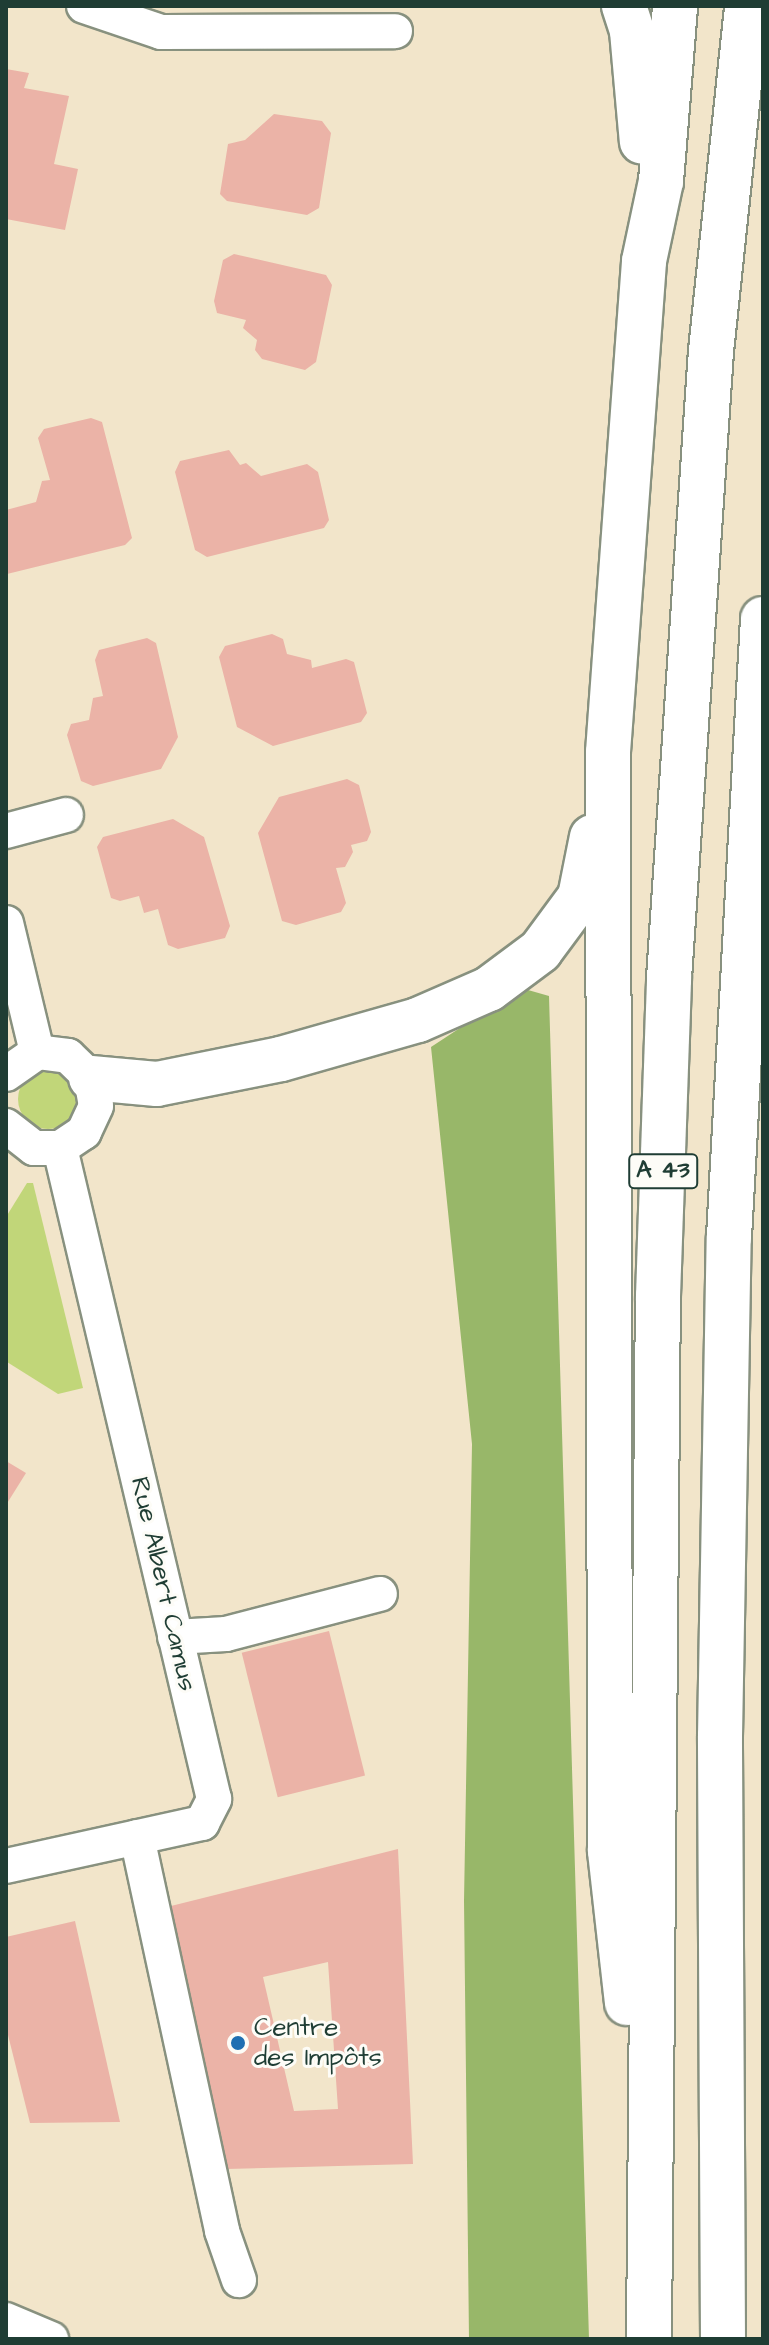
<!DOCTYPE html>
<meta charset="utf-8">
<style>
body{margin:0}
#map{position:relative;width:769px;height:2345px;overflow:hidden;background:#f2e5ca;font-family:"Architects Daughter",sans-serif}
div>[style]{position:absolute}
.green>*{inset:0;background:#c1d679}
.round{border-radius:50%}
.forest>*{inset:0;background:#98b769}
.building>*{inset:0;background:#ebb3a7;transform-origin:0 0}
.roads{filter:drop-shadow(2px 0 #88917f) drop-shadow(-2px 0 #88917f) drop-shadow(0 2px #88917f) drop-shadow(0 -2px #88917f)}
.minor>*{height:34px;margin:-17px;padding:0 17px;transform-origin:17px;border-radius:17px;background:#fff}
.highway>*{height:44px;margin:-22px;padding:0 22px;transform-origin:22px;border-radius:22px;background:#fff}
.dots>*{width:22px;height:22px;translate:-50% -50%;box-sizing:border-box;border:4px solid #fdfcf7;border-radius:50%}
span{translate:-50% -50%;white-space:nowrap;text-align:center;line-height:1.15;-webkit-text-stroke:6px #fdfcf7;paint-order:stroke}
.shield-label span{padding:2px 6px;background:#fdfcf7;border:2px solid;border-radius:6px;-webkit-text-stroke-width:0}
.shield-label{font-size:24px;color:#1f3d34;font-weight:700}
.street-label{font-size:26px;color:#1f3d34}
.poi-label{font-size:26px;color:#1f3d34}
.left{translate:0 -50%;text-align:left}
.frame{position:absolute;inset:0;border:8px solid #1f3d34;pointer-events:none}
</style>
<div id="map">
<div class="green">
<div class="round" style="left:18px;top:1069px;width:60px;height:60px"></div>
<div style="clip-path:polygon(27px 1183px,33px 1183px,83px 1388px,58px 1394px,7px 1362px,6px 1217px)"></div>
</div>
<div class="forest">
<div style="clip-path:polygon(521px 988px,549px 996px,589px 2339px,469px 2339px,464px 1901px,472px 1444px,431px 1047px)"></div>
</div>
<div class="building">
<div style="clip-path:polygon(6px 69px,29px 73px,24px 88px,69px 96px,54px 164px,78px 169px,65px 230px,6px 219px)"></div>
<div style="clip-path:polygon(274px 114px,322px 121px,331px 133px,319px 208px,307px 215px,227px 201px,220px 194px,228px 144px,245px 140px)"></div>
<div style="clip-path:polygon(234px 254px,326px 275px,332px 285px,316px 362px,305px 370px,262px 359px,255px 350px,257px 340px,243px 328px,246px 320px,217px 313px,214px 301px,223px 260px)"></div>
<div style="clip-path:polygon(91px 418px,102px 422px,132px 538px,125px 545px,7px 574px,6px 510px,36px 502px,42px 481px,50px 480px,38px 438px,44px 429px)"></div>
<div style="clip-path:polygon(229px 450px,240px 465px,246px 463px,261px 476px,307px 464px,318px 472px,329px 520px,324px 528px,207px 557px,195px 550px,175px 472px,180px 461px)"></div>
<div style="clip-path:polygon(272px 634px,283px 639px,287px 654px,311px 660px,312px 668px,346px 659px,354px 662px,367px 713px,361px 722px,273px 746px,237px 727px,219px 657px,225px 646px)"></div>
<div style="clip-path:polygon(147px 638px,156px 643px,178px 737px,161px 769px,93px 786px,81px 781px,67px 735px,71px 724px,89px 720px,93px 698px,103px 696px,95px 660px,99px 650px)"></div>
<div style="clip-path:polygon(347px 779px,359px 785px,371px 832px,367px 841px,351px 845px,353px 852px,345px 867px,336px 868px,346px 903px,341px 912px,296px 925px,282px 921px,258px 833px,279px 797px)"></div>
<div style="clip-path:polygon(173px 819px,204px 837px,230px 926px,225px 938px,178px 949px,168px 945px,158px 909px,144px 913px,139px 896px,120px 901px,111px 898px,97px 847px,103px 837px)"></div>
<div style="clip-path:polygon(6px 1461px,26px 1473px,6px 1505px)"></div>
<div style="left:329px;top:1631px;width:149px;height:90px;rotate:76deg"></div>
<div style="clip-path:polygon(evenodd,398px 1849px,413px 2164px,226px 2169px,167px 1907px,398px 1849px,328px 1962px,338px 2109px,294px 2111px,263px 1977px,328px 1962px)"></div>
<div style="clip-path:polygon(75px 1921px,120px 2122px,30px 2123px,6px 2027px,6px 1937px)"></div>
</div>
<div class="roads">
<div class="minor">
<div style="left:84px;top:6px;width:81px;rotate:18.7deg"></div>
<div style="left:161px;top:32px;width:234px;rotate:-0.2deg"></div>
<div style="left:6px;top:831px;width:62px;rotate:-14.9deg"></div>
<div style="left:6px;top:923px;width:133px;rotate:76.5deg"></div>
<div style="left:6px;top:1074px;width:38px;rotate:-35deg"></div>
<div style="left:37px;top:1052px;width:31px;rotate:7deg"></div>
<div style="left:68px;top:1056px;width:32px;rotate:44deg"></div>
<div style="left:91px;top:1078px;width:28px;rotate:80deg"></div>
<div style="left:96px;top:1106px;width:29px;rotate:115deg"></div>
<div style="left:84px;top:1132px;width:29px;rotate:146deg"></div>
<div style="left:60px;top:1148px;width:26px;rotate:180deg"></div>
<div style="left:34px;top:1148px;width:36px;rotate:-142deg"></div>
<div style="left:175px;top:1637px;width:51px;rotate:-3.4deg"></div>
<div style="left:226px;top:1634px;width:159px;rotate:-14.6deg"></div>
<div style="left:137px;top:1837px;width:403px;rotate:77.8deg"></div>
<div style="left:222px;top:2231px;width:52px;rotate:70.9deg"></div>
<div style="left:6px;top:1866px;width:201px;rotate:-12.4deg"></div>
<div style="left:202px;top:1823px;width:27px;rotate:-63deg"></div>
<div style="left:214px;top:1799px;width:669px;rotate:-103.31deg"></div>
<div style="left:6px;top:2320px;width:49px;rotate:22.9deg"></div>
</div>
<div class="highway">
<div style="left:624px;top:6px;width:26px;rotate:72deg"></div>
<div style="left:632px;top:31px;width:111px;rotate:84.9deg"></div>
<div style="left:91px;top:1078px;width:66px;rotate:5.2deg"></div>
<div style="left:157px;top:1084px;width:126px;rotate:-11.4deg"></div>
<div style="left:281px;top:1059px;width:142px;rotate:-15.9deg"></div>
<div style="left:418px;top:1020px;width:77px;rotate:-23.6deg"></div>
<div style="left:489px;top:989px;width:64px;rotate:-36.7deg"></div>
<div style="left:540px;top:951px;width:67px;rotate:-53.5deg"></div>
<div style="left:580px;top:897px;width:61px;rotate:-78.7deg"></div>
<div style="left:627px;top:2003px;width:153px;rotate:-96.4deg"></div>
<div style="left:610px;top:1851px;width:1099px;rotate:-90.1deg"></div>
<div style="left:608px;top:752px;width:492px;rotate:-85.8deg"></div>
<div style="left:644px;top:261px;width:82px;rotate:-78deg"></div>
<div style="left:661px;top:181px;width:176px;rotate:-85.4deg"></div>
<div style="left:649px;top:2339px;width:1043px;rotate:-89.51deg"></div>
<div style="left:658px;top:1296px;width:318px;rotate:-88deg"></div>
<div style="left:669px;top:978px;width:628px;rotate:-86.17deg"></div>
<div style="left:711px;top:351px;width:347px;rotate:-84deg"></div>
<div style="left:723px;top:2339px;width:603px;rotate:-90.29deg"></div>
<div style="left:720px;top:1736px;width:499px;rotate:-89deg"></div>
<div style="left:729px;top:1237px;width:619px;rotate:-86.85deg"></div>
</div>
</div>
<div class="dots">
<div style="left:238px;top:2043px;background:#1f6fb2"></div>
</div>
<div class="shield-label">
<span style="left:663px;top:1171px">A 43</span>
</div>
<div class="street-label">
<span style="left:163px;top:1584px;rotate:77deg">Rue Albert Camus</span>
</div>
<div class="poi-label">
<span class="left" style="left:254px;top:2043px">Centre<br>des Impôts</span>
</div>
<div class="frame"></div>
</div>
